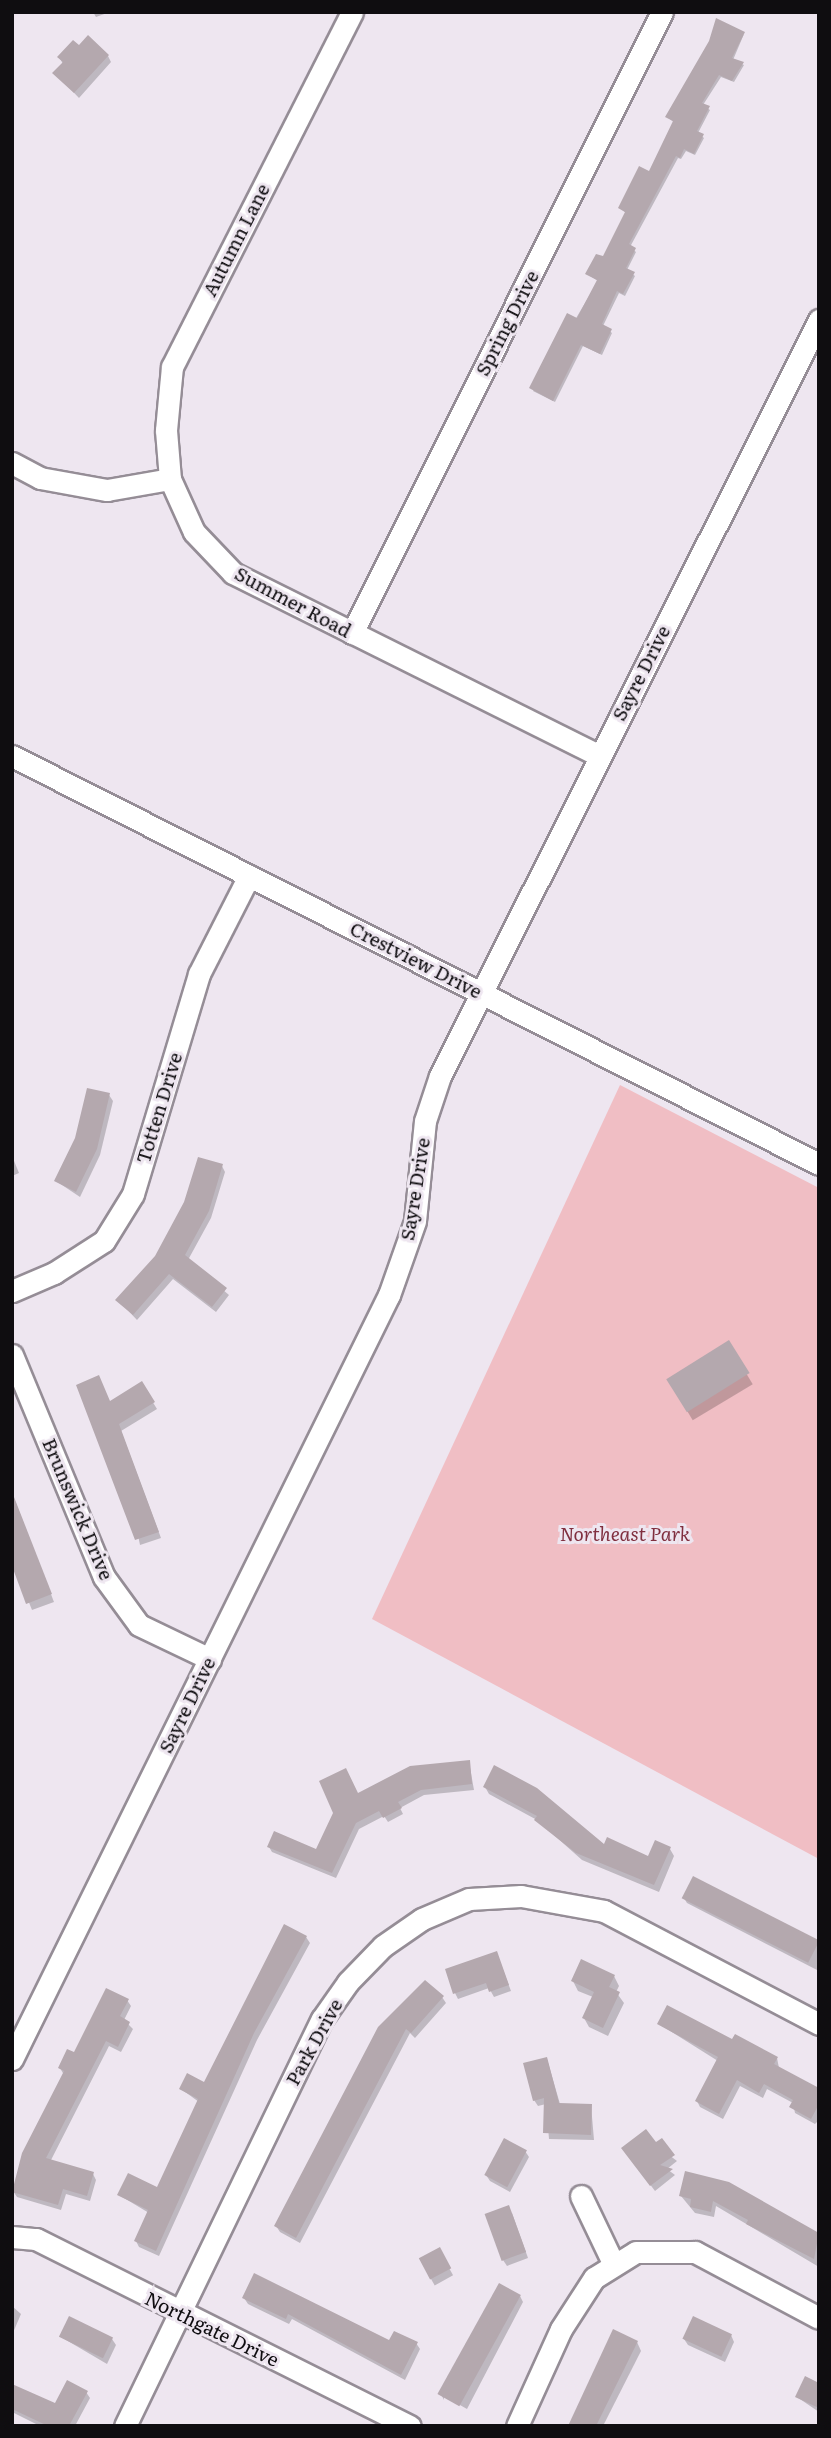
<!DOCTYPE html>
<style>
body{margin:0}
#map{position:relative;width:831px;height:2438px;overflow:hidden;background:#eee6f0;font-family:Literata,serif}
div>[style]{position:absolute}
.green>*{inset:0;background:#f0bec4}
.shadow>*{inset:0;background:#0003;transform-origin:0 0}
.building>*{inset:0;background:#b4a8ae;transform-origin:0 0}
.roads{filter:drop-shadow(2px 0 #958d96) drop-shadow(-2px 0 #958d96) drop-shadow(0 2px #958d96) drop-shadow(0 -2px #958d96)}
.minor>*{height:21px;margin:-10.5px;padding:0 10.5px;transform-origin:10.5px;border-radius:10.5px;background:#fff}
span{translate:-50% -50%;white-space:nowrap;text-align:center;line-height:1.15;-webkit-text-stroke:6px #eee6f0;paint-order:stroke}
.street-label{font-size:19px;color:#0f0d10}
.park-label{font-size:19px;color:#802f3f;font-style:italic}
.frame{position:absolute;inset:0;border:14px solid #0f0d10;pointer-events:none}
</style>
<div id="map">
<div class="green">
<div style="clip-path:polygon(620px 1085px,819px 1188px,819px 1859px,372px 1619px)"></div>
</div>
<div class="shadow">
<div style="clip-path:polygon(93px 12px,110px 12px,96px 17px)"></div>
<div style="clip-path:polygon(744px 34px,733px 60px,744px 65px,734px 82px,721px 77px,703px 105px,710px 110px,698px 133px,704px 138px,695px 155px,686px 151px,681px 159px,678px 158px,630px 247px,636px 252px,627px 270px,635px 276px,625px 296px,619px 293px,603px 326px,612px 333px,602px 355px,583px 346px,555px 402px,533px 391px,598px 281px,587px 274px,604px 258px,626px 213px,620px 208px,650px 173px,675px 123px,667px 117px)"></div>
<div style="clip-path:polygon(108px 56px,111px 62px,79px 98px,55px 73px,63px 64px,59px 57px)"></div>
<div style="clip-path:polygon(109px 1095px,113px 1101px,100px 1155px,80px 1197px,56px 1181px)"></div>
<div style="clip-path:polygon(12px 1156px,19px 1173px,12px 1176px)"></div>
<div style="clip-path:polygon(222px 1166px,225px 1172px,211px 1218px,188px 1260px,229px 1295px,216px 1312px,173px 1279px,137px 1320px,118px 1300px,156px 1257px,186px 1202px)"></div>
<div style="left:728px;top:1343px;width:48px;height:70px;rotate:59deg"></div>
<div style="clip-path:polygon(141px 1383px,157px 1409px,121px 1431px,161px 1538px,140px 1545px,110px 1402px)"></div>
<div style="clip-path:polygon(12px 1493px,54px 1602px,32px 1610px,12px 1560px)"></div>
<div style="clip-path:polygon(469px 1762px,474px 1790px,424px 1795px,400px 1808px,403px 1814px,388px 1822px,384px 1816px,359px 1829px,336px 1878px,272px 1852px,269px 1847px,317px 1851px,358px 1795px)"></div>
<div style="clip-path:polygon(485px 1787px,604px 1847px,649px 1858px,670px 1849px,674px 1856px,659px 1892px,582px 1860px,537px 1820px,489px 1794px)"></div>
<div style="clip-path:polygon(684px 1898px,819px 1942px,819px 1971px,687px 1903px)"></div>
<div style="clip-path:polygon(306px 1937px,310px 1943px,257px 2040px,159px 2256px,139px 2247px,136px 2241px,149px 2213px,119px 2195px,158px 2190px,199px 2102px,181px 2089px,205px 2084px)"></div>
<div style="clip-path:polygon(499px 1959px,511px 1991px,494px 1997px,489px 1988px,458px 1999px,455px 1993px)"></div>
<div style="clip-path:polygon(614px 1976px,619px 1986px,616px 1992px,624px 2003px,608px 2036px,589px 2027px,584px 2018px,593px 1997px,578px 1991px,573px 1981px)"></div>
<div style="clip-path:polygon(442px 1997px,446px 2003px,415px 2038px,410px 2033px,300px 2243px,280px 2232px,276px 2226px,380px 2028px)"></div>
<div style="clip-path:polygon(127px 2000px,131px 2006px,124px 2020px,133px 2029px,121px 2052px,109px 2046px,50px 2162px,93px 2174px,96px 2180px,90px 2201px,66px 2194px,61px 2210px,17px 2197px,13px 2191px,64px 2075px,60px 2068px)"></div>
<div style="clip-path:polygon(659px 2024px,733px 2042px,777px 2058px,779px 2068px,819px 2091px,819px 2120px,815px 2124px,795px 2113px,793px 2103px,767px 2089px,763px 2098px,740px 2086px,723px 2119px,700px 2107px,697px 2101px,718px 2061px)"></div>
<div style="clip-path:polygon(547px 2059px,560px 2104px,591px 2105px,594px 2140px,549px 2139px,546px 2104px,538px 2106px,534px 2100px)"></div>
<div style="clip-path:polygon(656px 2145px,677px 2161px,667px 2169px,675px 2175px,655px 2191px,627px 2154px)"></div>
<div style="clip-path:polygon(525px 2151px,529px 2157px,510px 2192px,490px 2181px,486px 2175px)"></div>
<div style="clip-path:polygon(729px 2184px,819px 2235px,819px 2267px,716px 2206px,714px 2217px,695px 2213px,681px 2196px)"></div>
<div style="clip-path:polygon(512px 2213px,528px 2258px,507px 2266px,503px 2260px)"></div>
<div style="left:439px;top:2250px;width:29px;height:21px;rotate:61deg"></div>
<div style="clip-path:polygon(520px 2296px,523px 2302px,467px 2409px,444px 2396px,444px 2400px,442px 2396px)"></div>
<div style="clip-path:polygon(244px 2298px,390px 2342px,416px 2343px,420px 2349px,405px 2380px,292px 2319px,289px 2324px,248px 2304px)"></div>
<div style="clip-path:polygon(12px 2306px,21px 2314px,12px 2335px)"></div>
<div style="clip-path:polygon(731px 2335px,734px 2342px,725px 2362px,688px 2345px,684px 2339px)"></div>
<div style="clip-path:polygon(61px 2337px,112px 2339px,116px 2345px,107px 2364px)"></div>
<div style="clip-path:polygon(637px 2342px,641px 2351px,603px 2426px,569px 2426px)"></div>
<div style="clip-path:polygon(819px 2385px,819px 2412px,797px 2397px)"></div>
<div style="clip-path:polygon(86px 2392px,90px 2398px,75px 2426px,40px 2426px,12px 2412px,12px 2393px,55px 2405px)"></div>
</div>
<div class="building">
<div style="clip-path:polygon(716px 18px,745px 32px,732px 58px,744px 62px,732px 81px,719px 75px,702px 103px,710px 106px,697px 131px,704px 134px,694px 154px,684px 149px,680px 158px,676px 156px,629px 244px,636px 248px,626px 268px,635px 272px,623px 294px,617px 291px,602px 324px,612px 329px,600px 354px,581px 345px,553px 401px,529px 388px,567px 313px,577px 318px,597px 280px,585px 274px,596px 254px,603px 256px,625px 212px,618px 208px,639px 166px,649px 171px,673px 121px,665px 117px,709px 41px)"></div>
<div style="clip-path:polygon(88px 35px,109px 55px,74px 93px,52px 73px,63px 62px,57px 57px,73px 40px,79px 45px)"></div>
<div style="clip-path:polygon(87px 1088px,110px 1093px,97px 1149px,76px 1192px,54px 1181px,75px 1138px)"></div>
<div style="clip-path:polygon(198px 1157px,223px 1164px,209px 1211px,185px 1255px,227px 1288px,212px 1307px,169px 1274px,133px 1315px,115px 1300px,155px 1256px,184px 1202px)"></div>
<div style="left:729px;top:1340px;width:39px;height:74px;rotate:58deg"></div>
<div style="clip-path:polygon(99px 1375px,110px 1401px,142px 1381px,155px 1402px,119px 1424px,159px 1532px,135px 1540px,76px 1385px)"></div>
<div style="clip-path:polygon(14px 1497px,52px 1594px,26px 1604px,12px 1566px)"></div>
<div style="clip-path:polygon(470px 1760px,472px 1784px,421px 1790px,398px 1802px,402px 1808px,383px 1818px,379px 1811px,356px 1823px,332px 1873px,267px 1847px,274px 1831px,316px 1849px,333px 1813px,319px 1781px,346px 1768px,358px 1793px,410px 1766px)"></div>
<div style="clip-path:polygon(494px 1765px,537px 1788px,604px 1844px,607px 1837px,648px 1856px,655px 1840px,671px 1847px,654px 1885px,576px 1853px,534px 1820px,537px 1816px,483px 1787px)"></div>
<div style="left:693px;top:1876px;width:142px;height:25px;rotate:27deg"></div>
<div style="clip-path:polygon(284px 1924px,307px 1936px,254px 2033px,156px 2251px,134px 2241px,148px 2210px,117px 2195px,128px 2173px,157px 2187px,198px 2099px,179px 2089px,187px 2073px,204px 2082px)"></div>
<div style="clip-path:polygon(497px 1951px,509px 1985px,489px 1992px,486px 1983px,453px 1994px,445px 1969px)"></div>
<div style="clip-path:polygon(581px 1959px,615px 1975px,609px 1987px,620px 1992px,603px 2028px,582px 2018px,594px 1992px,571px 1981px)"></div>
<div style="clip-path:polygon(425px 1980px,444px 1996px,411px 2033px,406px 2029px,296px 2238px,274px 2226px,378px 2027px)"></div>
<div style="clip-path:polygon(106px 1988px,129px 1999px,120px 2016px,130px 2022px,118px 2047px,106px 2041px,46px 2158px,94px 2172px,87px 2196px,63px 2189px,58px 2205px,12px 2192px,22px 2153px,64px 2071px,58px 2068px,67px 2049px,74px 2052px)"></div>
<div style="clip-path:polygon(667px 2005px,732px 2039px,735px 2034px,778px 2057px,774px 2064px,819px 2088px,819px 2104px,811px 2119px,789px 2107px,793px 2100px,764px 2084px,759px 2093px,737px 2080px,719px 2114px,695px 2101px,718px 2057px,657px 2024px)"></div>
<div style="clip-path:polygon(547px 2057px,559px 2103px,592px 2104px,591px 2135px,543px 2133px,544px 2098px,533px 2101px,523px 2063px)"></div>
<div style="clip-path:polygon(646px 2129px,656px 2142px,662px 2138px,675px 2155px,660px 2165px,673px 2169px,650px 2186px,621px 2148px)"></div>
<div style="left:504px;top:2138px;width:26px;height:42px;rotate:28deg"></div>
<div style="clip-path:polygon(685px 2171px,729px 2182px,819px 2233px,814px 2259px,746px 2224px,748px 2220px,713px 2201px,711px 2212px,690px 2207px,691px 2199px,679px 2196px)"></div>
<div style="left:509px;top:2205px;width:50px;height:26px;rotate:70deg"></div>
<div style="left:440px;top:2247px;width:24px;height:24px;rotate:62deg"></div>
<div style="clip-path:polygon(254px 2273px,389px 2340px,394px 2331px,418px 2342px,401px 2375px,288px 2314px,286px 2319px,242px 2298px)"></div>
<div style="left:499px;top:2283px;width:25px;height:127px;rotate:29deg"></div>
<div style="left:69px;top:2316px;width:49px;height:23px;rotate:26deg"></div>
<div style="left:693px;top:2316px;width:43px;height:25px;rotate:25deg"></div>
<div style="clip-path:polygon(613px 2329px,638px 2341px,596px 2426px,568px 2426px)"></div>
<div style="clip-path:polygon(805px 2376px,819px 2383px,819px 2408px,795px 2397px)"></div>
<div style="clip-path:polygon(67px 2380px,88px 2391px,69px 2426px,48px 2426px,12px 2409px,12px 2384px,55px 2403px)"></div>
</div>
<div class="roads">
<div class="minor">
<div style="left:12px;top:463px;width:32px;rotate:28deg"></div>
<div style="left:40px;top:478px;width:68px;rotate:10.2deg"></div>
<div style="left:107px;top:490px;width:64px;rotate:-9.9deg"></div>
<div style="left:170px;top:479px;width:58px;rotate:65.6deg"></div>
<div style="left:194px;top:532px;width:57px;rotate:46.4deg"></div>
<div style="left:233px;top:573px;width:410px;rotate:26.5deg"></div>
<div style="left:170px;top:479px;width:49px;rotate:-94.7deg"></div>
<div style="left:166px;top:430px;width:63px;rotate:-84.6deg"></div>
<div style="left:172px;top:367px;width:398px;rotate:-63.1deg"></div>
<div style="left:352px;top:633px;width:694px;rotate:-63.47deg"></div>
<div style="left:12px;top:756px;width:904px;rotate:26.82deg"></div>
<div style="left:12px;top:1291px;width:46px;rotate:-23.2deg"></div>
<div style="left:54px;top:1273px;width:59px;rotate:-32.6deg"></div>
<div style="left:104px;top:1241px;width:55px;rotate:-58.3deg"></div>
<div style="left:133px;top:1194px;width:230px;rotate:-73.3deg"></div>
<div style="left:199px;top:974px;width:110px;rotate:-63deg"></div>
<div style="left:12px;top:1355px;width:240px;rotate:67.5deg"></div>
<div style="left:104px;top:1577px;width:59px;rotate:53.9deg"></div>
<div style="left:139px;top:1625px;width:79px;rotate:25.6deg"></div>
<div style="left:12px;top:2059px;width:852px;rotate:-63.74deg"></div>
<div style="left:389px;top:1295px;width:78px;rotate:-70.6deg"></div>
<div style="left:415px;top:1221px;width:100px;rotate:-84.3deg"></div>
<div style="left:425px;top:1121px;width:47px;rotate:-71.6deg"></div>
<div style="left:440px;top:1076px;width:846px;rotate:-63.37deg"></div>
<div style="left:581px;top:2196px;width:76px;rotate:64.4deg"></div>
<div style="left:12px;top:2237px;width:24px;rotate:5deg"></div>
<div style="left:36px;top:2239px;width:418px;rotate:26.6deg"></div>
<div style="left:125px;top:2426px;width:452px;rotate:-64.2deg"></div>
<div style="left:322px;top:2019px;width:45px;rotate:-54.9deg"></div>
<div style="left:348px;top:1982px;width:50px;rotate:-45.8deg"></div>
<div style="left:383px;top:1946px;width:47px;rotate:-34.7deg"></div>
<div style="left:422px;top:1919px;width:51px;rotate:-23.1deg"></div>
<div style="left:469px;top:1899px;width:52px;rotate:-3.3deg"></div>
<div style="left:521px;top:1896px;width:84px;rotate:10.2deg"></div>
<div style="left:604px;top:1911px;width:243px;rotate:27.7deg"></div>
<div style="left:517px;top:2426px;width:107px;rotate:-65.6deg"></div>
<div style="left:561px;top:2329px;width:61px;rotate:-57.1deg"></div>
<div style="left:594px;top:2278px;width:49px;rotate:-31.8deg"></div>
<div style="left:636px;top:2252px;width:59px"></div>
<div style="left:695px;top:2252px;width:140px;rotate:28deg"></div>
</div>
</div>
<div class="street-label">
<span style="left:236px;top:240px;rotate:-63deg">Autumn Lane</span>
<span style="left:507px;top:323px;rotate:-63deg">Spring Drive</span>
<span style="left:293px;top:602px;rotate:28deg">Summer Road</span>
<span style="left:641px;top:673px;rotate:-63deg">Sayre Drive</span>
<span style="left:416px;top:960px;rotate:27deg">Crestview Drive</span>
<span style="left:159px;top:1108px;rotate:-73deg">Totten Drive</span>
<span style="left:415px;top:1189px;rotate:-81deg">Sayre Drive</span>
<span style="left:78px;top:1509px;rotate:67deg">Brunswick Drive</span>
<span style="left:187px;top:1705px;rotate:-64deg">Sayre Drive</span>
<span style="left:314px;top:2042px;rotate:-61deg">Park Drive</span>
<span style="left:212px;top:2329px;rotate:26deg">Northgate Drive</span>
</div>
<div class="park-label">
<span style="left:625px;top:1534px">Northeast Park</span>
</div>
<div class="frame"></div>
</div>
